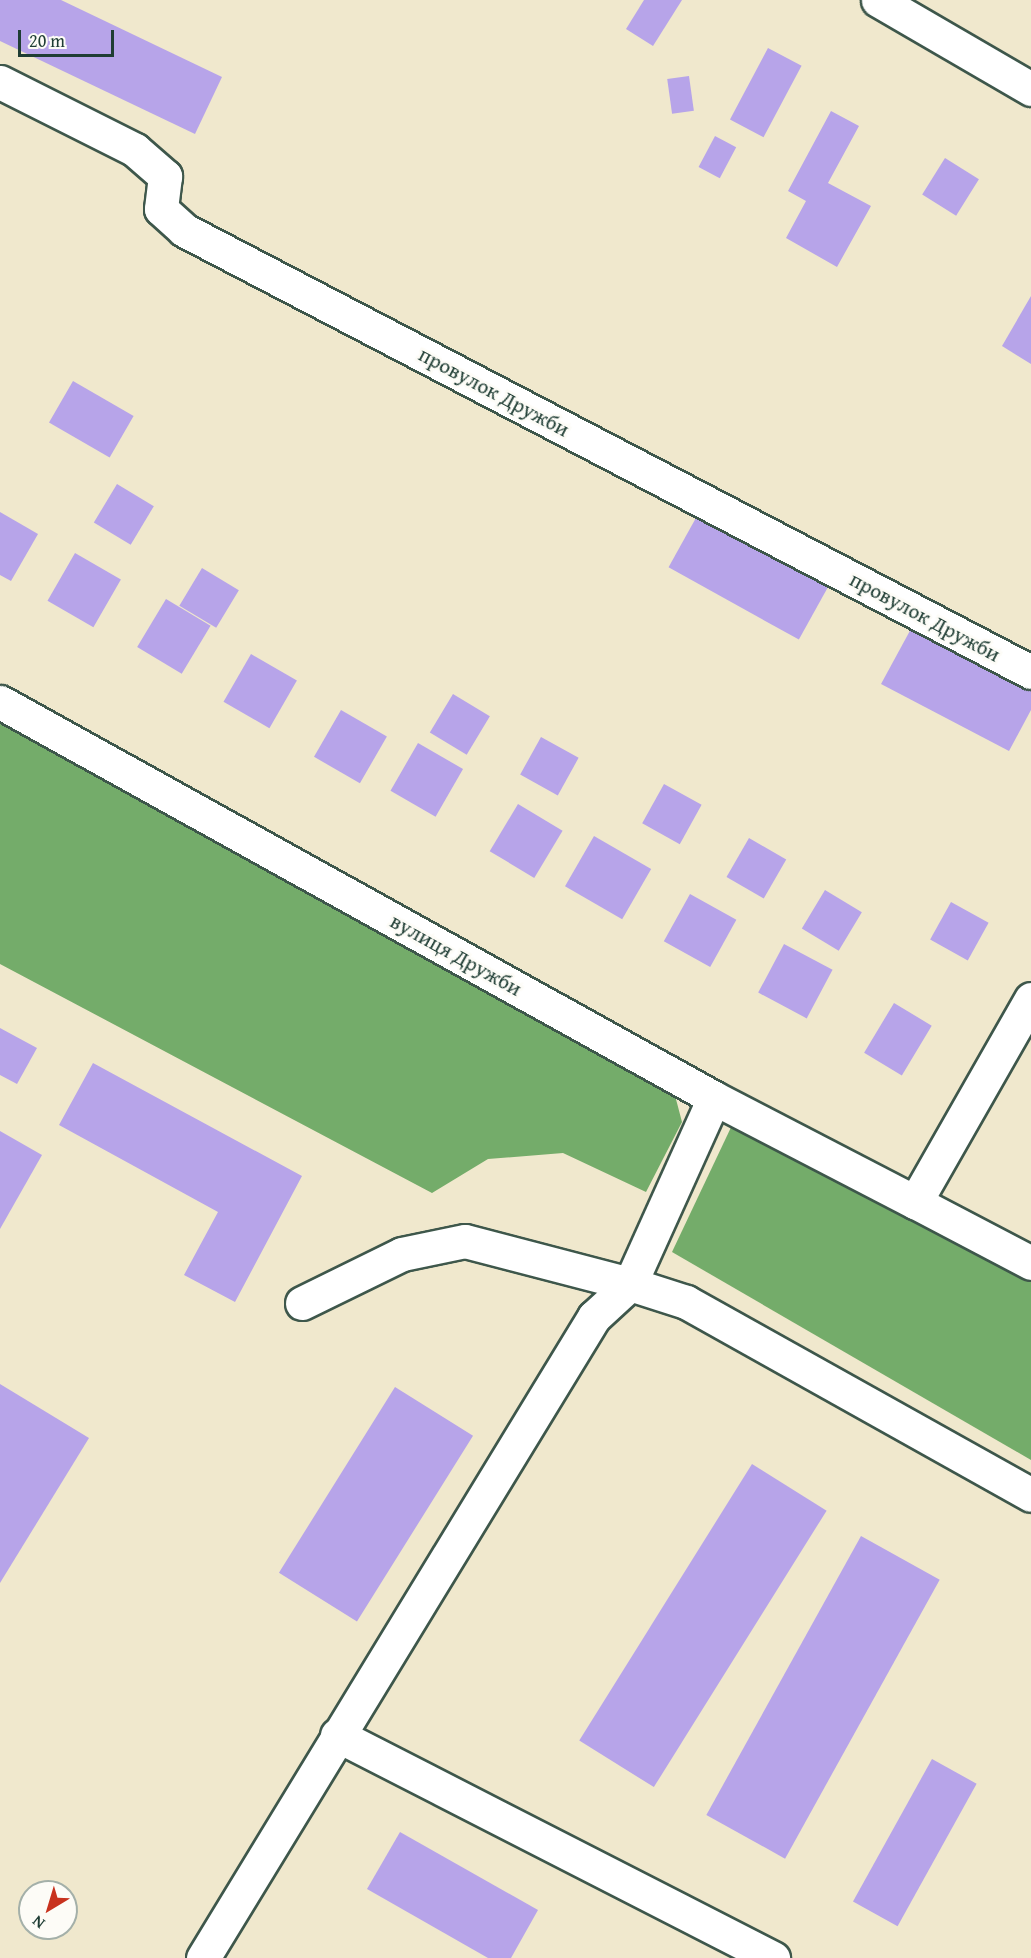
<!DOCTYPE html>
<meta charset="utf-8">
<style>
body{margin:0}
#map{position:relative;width:1031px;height:1958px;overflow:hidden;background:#f0e8cd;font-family:"Gentium Book Plus",serif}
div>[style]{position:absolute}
.forest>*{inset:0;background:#74ac6a}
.building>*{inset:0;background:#b7a4e9;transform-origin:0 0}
.roads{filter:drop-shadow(2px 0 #3e574b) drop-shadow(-2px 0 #3e574b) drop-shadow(0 2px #3e574b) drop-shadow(0 -2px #3e574b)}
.minor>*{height:33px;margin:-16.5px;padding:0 16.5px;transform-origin:16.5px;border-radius:16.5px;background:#fff}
span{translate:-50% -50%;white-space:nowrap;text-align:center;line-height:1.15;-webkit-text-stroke:5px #fdfcf7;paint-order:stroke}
.street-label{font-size:21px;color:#1f3d34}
.north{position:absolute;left:18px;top:1880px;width:60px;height:60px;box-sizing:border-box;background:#fdfcf7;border:2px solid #a4b0a9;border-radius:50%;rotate:218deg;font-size:16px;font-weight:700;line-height:24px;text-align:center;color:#1f3d34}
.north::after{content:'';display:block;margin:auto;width:21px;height:27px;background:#c8321e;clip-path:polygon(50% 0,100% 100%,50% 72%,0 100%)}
.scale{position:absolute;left:18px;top:30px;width:96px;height:27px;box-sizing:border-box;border:3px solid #1f3d34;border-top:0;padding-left:8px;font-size:18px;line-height:21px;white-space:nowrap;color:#1f3d34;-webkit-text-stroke:4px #fdfcf7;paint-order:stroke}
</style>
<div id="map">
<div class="forest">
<div style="clip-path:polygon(0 708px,672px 1084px,682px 1122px,646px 1192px,563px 1153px,488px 1159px,432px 1193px,0 964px)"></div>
<div style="clip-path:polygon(734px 1121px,1031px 1280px,1031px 1460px,672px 1252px)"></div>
</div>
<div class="building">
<div style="clip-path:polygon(0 0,61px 0,222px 77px,195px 134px,0 41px)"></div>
<div style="clip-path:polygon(644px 0,682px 0,653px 46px,626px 29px)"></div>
<div style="left:768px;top:48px;width:38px;height:81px;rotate:28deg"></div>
<div style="left:689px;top:76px;width:35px;height:22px;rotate:82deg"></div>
<div style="clip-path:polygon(831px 111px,859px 126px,828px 183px,871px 206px,837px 267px,786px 238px,806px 201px,788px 191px)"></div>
<div style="left:715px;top:136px;width:24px;height:35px;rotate:28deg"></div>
<div style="left:945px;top:158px;width:40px;height:43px;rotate:32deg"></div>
<div style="clip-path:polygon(1031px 296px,1031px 364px,1002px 346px)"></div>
<div style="left:73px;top:381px;width:70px;height:48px;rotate:30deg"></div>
<div style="left:117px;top:484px;width:43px;height:45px;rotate:31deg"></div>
<div style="left:702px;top:507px;width:149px;height:69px;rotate:29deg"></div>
<div style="clip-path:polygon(0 512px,38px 534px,11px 581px,0 575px)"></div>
<div style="left:75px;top:553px;width:53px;height:55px;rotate:30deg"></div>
<div style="left:202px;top:568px;width:43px;height:44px;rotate:31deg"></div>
<div style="left:166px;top:599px;width:52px;height:56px;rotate:31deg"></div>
<div style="clip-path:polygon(912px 627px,1031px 691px,1031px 710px,1009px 751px,881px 684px)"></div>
<div style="left:251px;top:654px;width:53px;height:55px;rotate:30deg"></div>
<div style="left:453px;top:694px;width:43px;height:45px;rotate:31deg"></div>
<div style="left:341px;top:710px;width:53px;height:54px;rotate:30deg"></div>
<div style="left:541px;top:737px;width:43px;height:43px;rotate:29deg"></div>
<div style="left:418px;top:743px;width:52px;height:55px;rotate:30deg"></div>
<div style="left:664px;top:784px;width:43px;height:45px;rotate:29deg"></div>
<div style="left:518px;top:804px;width:52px;height:55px;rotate:31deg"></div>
<div style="left:594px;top:836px;width:66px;height:58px;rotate:30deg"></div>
<div style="left:749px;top:838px;width:43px;height:45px;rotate:30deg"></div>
<div style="left:825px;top:890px;width:43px;height:45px;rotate:31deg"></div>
<div style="left:690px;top:894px;width:53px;height:54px;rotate:29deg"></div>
<div style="left:951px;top:902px;width:43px;height:43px;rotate:29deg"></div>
<div style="left:784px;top:944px;width:55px;height:55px;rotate:28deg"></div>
<div style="left:894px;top:1003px;width:44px;height:58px;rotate:31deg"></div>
<div style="clip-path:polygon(0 1028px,37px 1048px,17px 1084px,0 1075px)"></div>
<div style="clip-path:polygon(93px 1063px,302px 1176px,235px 1302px,184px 1275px,218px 1212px,59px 1125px)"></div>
<div style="clip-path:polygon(0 1131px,42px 1155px,0 1229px)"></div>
<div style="clip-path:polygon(0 1384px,89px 1438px,0 1583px)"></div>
<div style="left:395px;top:1387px;width:92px;height:219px;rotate:32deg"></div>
<div style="left:752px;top:1464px;width:88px;height:326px;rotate:32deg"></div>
<div style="left:861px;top:1536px;width:90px;height:319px;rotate:29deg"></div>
<div style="left:932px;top:1759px;width:51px;height:163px;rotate:29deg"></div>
<div style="clip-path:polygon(400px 1832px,538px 1910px,511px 1958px,488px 1958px,367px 1889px)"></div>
</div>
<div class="roads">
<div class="minor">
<div style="left:878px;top:0;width:177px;rotate:30.2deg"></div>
<div style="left:0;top:82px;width:151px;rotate:26.7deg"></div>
<div style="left:135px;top:150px;width:40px;rotate:41deg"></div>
<div style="left:165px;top:176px;width:33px;rotate:97deg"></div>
<div style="left:161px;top:209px;width:31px;rotate:42deg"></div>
<div style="left:184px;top:230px;width:955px;rotate:27.56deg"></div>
<div style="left:0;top:702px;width:816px;rotate:29.01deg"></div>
<div style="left:714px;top:1098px;width:226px;rotate:27.4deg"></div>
<div style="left:1031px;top:999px;width:234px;rotate:119.7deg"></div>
<div style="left:915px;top:1202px;width:131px;rotate:27.7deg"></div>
<div style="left:302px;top:1303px;width:111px;rotate:-26.1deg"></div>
<div style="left:402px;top:1254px;width:64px;rotate:-11.7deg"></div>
<div style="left:465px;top:1241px;width:171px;rotate:14.6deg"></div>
<div style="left:630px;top:1284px;width:204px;rotate:-65.7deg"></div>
<div style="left:337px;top:1735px;width:490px;rotate:27.1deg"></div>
<div style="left:203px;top:1958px;width:751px;rotate:-58.62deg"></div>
<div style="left:594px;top:1317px;width:49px;rotate:-42.5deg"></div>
<div style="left:630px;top:1284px;width:59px;rotate:17.8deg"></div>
<div style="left:686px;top:1302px;width:395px;rotate:29.2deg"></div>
</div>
</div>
<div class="street-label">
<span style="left:494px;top:392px;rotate:28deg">провулок Дружби</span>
<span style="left:925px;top:617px;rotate:28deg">провулок Дружби</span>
<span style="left:456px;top:955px;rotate:29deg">вулиця Дружби</span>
</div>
<div class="north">N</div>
<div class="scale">20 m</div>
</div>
